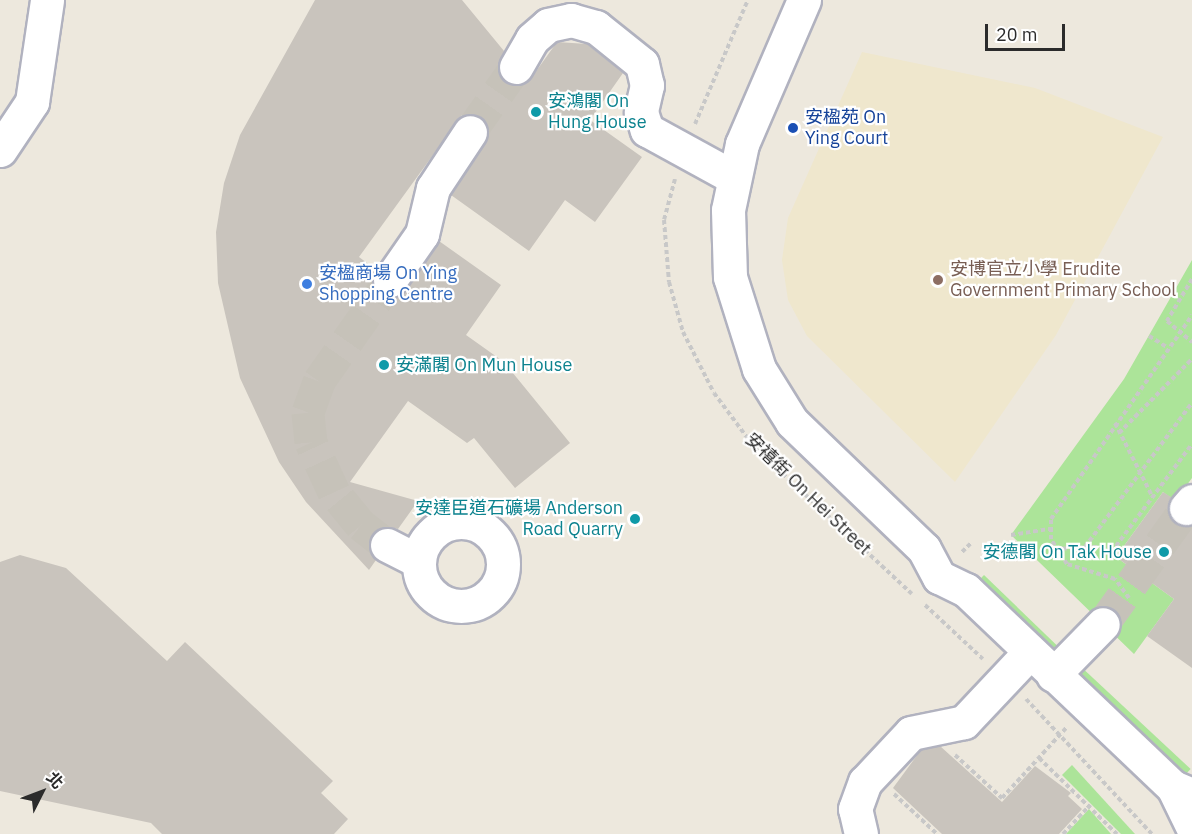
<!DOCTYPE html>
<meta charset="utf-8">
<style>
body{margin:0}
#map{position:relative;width:1192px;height:834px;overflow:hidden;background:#ede8dd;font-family:"IBM Plex Sans","Noto Sans TC",sans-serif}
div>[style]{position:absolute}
.education>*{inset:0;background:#efe7cd}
.green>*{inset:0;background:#ace499;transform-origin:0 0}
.building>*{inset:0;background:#c9c4bd}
.minor-tunnel>*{height:33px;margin-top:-16.5px;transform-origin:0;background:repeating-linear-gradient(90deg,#c6c2b9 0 33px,transparent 0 49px)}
.path>*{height:4px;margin-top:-2px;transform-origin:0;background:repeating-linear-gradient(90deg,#c8c8c8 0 4.5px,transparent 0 7.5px)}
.roads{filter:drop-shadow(2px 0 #b1b2bf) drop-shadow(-2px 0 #b1b2bf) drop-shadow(0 2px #b1b2bf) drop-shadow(0 -2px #b1b2bf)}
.minor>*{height:33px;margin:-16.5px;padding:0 16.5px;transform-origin:16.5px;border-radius:16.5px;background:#fff}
.minor>.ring{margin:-16.5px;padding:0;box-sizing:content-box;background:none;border:33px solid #fff;border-radius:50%}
.dots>*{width:16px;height:16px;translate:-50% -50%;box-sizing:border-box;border:3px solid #fff;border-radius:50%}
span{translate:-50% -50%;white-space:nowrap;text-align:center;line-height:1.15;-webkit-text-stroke:4.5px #fff;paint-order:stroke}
.culture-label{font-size:18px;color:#0d838f}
.left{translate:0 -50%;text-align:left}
.right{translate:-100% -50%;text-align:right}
.transit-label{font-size:18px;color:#164399}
.education-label{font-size:18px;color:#785e54}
.shop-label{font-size:18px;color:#366cbe}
.street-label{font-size:18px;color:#2b2b2b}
.north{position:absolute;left:12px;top:762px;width:60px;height:60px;-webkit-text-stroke:4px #fff;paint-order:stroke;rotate:48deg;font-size:16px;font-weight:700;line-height:24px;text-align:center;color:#2b2b2b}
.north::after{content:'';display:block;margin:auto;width:21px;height:27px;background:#2b2b2b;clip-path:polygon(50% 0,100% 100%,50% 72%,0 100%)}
.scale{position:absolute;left:985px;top:24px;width:80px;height:27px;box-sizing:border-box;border:3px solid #2b2b2b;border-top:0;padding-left:8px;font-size:18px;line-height:21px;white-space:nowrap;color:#2b2b2b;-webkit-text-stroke:4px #fff;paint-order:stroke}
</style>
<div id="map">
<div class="education">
<div style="clip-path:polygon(862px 52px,1035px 88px,1163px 137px,1056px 335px,955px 482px,807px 336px,788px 300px,782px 260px,788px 218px)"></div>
</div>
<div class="green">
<div style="clip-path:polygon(1192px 260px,1192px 478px,1175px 501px,1163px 492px,1116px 557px,1174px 599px,1134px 654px,1011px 535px,1124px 379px)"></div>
<div style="left:984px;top:575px;width:113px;height:10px;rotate:44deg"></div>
<div style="left:1078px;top:664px;width:154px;height:10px;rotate:43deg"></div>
<div style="clip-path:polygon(1072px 765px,1135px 834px,1121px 834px,1062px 775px)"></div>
<div style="clip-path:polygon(1089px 809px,1111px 834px,1066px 834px)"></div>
</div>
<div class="building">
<div style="clip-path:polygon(315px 0,462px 0,504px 51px,500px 77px,516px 86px,532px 77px,557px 42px,587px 44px,623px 73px,590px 120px,642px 157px,595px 222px,565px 200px,529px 251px,451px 195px,489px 134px,481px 117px,462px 115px,359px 257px,375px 269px,373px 287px,388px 299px,405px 291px,439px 241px,501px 285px,466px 335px,504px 362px,570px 443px,515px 488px,474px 438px,467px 443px,408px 401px,350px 482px,418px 501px,398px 529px,385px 526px,371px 536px,368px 547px,376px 560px,369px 570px,306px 502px,279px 462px,240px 378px,218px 283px,216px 232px,224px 183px,240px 135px)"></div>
<div style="clip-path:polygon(1163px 492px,1171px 497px,1168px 514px,1173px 522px,1192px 526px,1192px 668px,1147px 636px,1174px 599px,1116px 557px)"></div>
<div style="clip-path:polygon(20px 555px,66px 568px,167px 661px,185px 642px,333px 781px,321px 793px,348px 819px,334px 834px,162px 834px,151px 823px,0 791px,0 562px)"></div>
<div style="clip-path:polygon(940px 746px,1002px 802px,1035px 766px,1071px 793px,1068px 796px,1082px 809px,1059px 834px,942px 834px,893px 788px,921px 750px)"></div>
</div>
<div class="minor-tunnel">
<div style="left:470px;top:132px;width:80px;rotate:-54.7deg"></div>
<div style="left:387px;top:545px;width:33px;rotate:-142deg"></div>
<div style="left:361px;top:525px;width:43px;rotate:-129.3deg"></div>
<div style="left:334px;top:492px;width:55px;rotate:-114.7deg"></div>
<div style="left:311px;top:442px;width:30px;rotate:-96deg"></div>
<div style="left:308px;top:412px;width:33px;rotate:-70deg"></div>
<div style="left:319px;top:381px;width:123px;rotate:-54.9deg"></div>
<div style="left:1103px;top:624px;width:143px;rotate:-54.4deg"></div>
</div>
<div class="path">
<div style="left:695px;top:124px;width:135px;rotate:-66.9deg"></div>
<div style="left:675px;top:179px;width:42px;rotate:105deg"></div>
<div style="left:664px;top:220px;width:62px;rotate:85.4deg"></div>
<div style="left:669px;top:282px;width:52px;rotate:74.4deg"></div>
<div style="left:683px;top:332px;width:68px;rotate:63.1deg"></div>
<div style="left:714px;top:393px;width:69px;rotate:53.3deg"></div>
<div style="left:755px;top:448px;width:214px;rotate:42.9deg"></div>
<div style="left:1192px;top:279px;width:49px;rotate:120.8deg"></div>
<div style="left:1167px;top:321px;width:33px;rotate:40deg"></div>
<div style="left:1149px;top:336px;width:22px;rotate:32deg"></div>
<div style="left:1115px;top:423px;width:82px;rotate:63.1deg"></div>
<div style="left:1119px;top:433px;width:104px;rotate:-45.4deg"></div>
<div style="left:1011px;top:535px;width:39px;rotate:-9deg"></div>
<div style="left:1085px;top:547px;width:179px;rotate:-53.4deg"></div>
<div style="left:1055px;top:549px;width:61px;rotate:-2.8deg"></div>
<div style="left:1116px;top:546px;width:127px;rotate:-53.3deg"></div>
<div style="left:962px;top:552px;width:13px;rotate:-45deg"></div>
<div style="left:1129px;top:598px;width:24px;rotate:-126deg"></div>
<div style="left:1115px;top:579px;width:50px;rotate:-162.6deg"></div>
<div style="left:1067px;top:564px;width:30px;rotate:-123deg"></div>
<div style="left:1051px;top:539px;width:20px;rotate:-90deg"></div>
<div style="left:1051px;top:519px;width:248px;rotate:-55.3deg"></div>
<div style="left:925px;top:605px;width:79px;rotate:43deg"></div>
<div style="left:1026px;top:699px;width:185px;rotate:47deg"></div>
<div style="left:955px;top:755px;width:64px;rotate:42.5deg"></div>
<div style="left:1002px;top:798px;width:96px;rotate:-47.5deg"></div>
<div style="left:1039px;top:758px;width:109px;rotate:44.3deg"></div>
<div style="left:894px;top:794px;width:59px;rotate:42.9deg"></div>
<div style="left:1063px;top:834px;width:40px;rotate:-47deg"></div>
</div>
<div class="roads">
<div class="minor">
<div style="left:804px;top:0;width:157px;rotate:113.3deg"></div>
<div style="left:742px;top:144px;width:67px;rotate:102deg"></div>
<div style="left:728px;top:210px;width:67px;rotate:88.3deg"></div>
<div style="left:730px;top:277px;width:96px;rotate:72.5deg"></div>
<div style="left:759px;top:369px;width:62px;rotate:58.1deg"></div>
<div style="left:792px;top:422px;width:183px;rotate:43.9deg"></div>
<div style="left:924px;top:549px;width:32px;rotate:62deg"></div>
<div style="left:939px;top:577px;width:30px;rotate:26deg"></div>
<div style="left:966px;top:590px;width:286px;rotate:43.6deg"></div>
<div style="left:1173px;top:787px;width:21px;rotate:23deg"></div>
<div style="left:516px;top:67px;width:32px;rotate:-60deg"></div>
<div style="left:532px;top:39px;width:21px;rotate:-41deg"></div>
<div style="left:548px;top:25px;width:24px;rotate:-12deg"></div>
<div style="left:571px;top:20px;width:26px;rotate:16deg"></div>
<div style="left:596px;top:27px;width:59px;rotate:38.8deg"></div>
<div style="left:642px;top:64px;width:22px;rotate:77deg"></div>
<div style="left:647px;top:85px;width:28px;rotate:103deg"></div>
<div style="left:641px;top:112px;width:19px;rotate:72deg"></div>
<div style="left:647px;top:130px;width:98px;rotate:28.7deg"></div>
<div style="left:0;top:150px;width:58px;rotate:-56.3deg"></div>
<div style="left:32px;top:102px;width:103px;rotate:-81.6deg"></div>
<div style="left:390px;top:280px;width:56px;rotate:-55.2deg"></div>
<div style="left:422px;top:234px;width:47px;rotate:-76.6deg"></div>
<div style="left:433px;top:188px;width:67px;rotate:-56.5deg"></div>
<div style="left:1186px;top:508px;width:9px;rotate:-49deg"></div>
<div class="ring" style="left:419px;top:522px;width:51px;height:51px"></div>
<div style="left:387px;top:545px;width:36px;rotate:27deg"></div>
<div style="left:1053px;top:675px;width:71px;rotate:-45.6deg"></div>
<div style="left:1173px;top:787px;width:43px;rotate:64deg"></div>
<div style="left:861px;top:834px;width:26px;rotate:-103deg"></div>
<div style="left:855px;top:809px;width:29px;rotate:-70deg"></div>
<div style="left:865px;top:782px;width:67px;rotate:-46.8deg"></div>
<div style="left:911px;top:733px;width:54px;rotate:-11.7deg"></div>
<div style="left:964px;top:722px;width:96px;rotate:-46.7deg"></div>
</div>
</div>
<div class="dots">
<div style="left:536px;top:112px;background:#0f9aa8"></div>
<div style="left:793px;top:128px;background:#1a4fb4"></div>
<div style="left:938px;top:280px;background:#8d6e63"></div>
<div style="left:307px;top:284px;background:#3f7fe0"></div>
<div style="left:384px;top:365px;background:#0f9aa8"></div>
<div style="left:635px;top:519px;background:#0f9aa8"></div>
<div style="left:1164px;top:552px;background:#0f9aa8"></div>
</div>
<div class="culture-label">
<span class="left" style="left:548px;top:112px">安鴻閣 On<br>Hung House</span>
<span class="left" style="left:396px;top:365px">安滿閣 On Mun House</span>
<span class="right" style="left:623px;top:519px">安達臣道石礦場 Anderson<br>Road Quarry</span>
<span class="right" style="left:1152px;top:552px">安德閣 On Tak House</span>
</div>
<div class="transit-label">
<span class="left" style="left:805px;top:128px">安楹苑 On<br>Ying Court</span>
</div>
<div class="education-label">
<span class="left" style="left:950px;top:280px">安博官立小學 Erudite<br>Government Primary School</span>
</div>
<div class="shop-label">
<span class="left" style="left:319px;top:284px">安楹商場 On Ying<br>Shopping Centre</span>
</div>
<div class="street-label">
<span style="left:808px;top:494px;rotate:44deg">安禧街 On Hei Street</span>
</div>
<div class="north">北</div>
<div class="scale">20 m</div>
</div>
